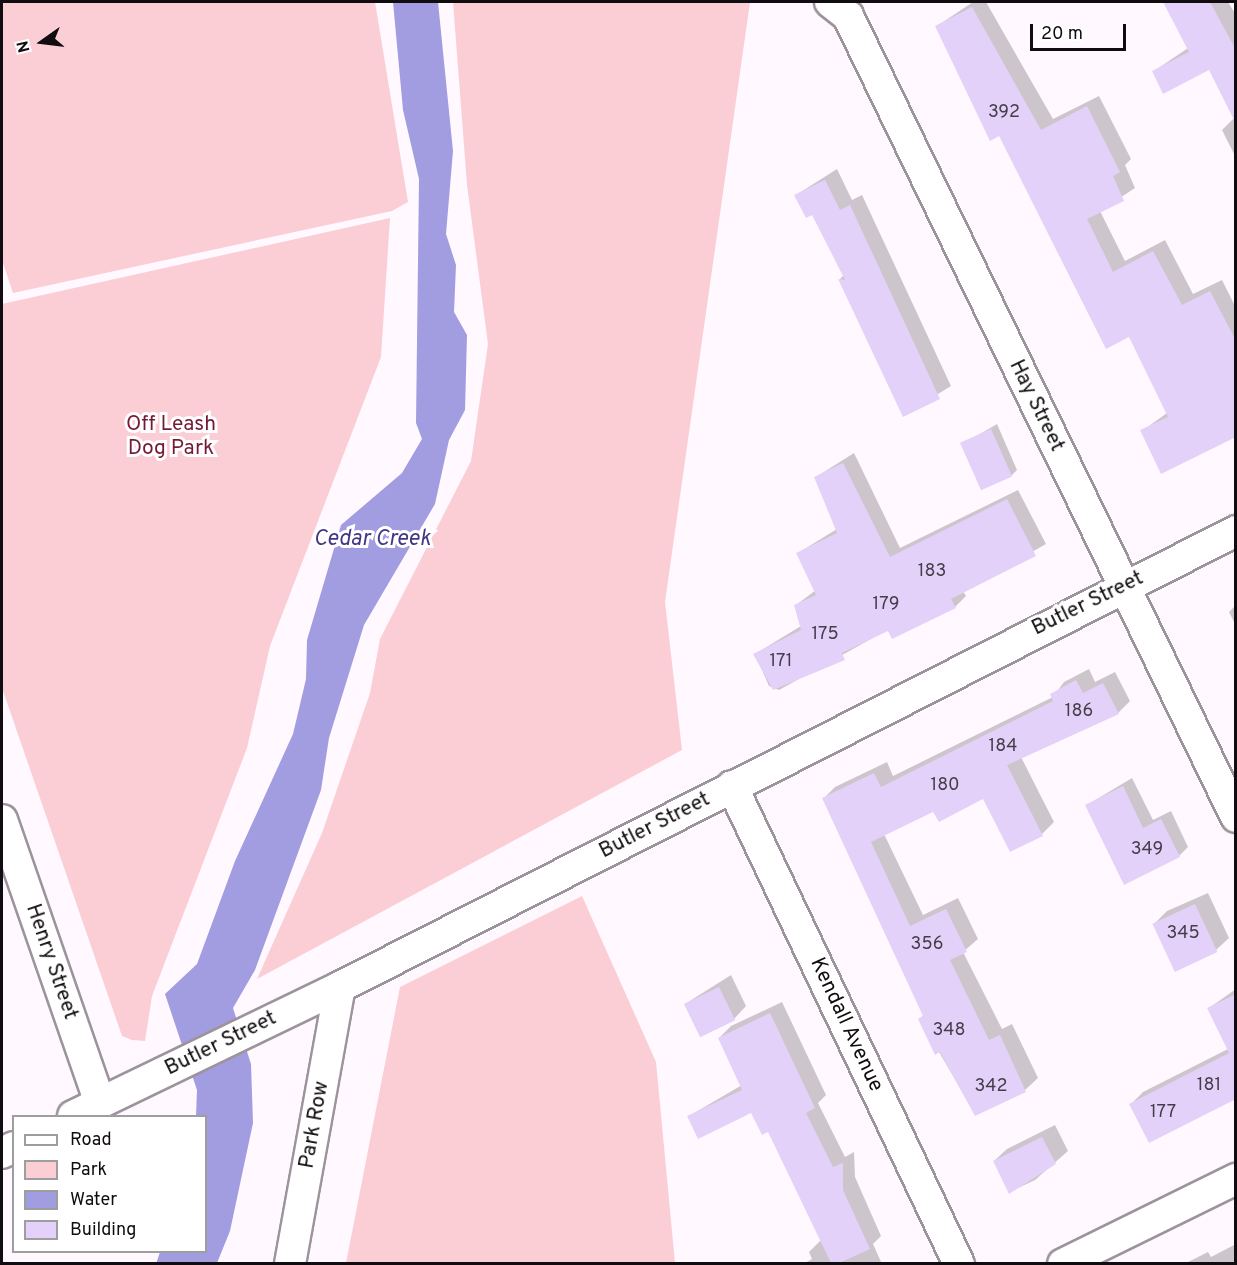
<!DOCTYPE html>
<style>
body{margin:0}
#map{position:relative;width:1237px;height:1265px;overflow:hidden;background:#fff8ff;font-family:Overpass,sans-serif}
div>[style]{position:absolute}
.green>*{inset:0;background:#fbced5}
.water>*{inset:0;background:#a29de0}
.shadow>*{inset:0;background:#0003}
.building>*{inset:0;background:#e4d1f9;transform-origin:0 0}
.roads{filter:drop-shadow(2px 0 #9d939c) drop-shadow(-2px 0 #9d939c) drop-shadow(0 2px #9d939c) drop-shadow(0 -2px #9d939c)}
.minor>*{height:30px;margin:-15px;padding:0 15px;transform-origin:15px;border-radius:15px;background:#fff}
span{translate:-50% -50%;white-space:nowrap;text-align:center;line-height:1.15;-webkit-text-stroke:6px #fff;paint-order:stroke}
.number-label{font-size:18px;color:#453d4a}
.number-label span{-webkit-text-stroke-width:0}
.street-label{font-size:21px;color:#100c10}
.park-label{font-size:21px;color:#751a36}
.water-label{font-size:22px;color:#433684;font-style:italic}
.frame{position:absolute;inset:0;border:3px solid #100c10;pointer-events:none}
.legend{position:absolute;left:12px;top:1115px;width:195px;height:138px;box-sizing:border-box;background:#fff;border:2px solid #9f9e9f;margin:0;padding:8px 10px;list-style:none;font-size:18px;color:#100c10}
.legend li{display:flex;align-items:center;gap:12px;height:30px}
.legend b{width:30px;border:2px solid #9f9e9f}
.north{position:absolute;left:12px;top:12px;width:60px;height:60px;-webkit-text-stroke:4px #fff;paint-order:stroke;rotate:256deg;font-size:16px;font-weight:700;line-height:24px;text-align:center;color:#100c10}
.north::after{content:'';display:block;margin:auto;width:21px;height:27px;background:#100c10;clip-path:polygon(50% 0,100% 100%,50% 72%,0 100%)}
.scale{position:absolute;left:1030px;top:24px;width:96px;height:27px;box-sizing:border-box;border:3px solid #100c10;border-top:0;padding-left:8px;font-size:18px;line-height:21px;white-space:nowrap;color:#100c10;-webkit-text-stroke:4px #fff;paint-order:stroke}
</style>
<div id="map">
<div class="green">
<div style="clip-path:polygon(2px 2px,375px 2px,408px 202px,392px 211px,13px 293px,2px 260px)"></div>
<div style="clip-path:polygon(453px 2px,750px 2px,665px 602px,682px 750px,257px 979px,322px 833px,370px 693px,380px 639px,471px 461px,488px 344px,467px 185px)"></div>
<div style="clip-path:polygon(390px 218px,381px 357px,270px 646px,247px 748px,152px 996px,145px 1041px,132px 1040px,122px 1036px,2px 688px,2px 304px)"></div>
<div style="clip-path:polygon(582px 896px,656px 1062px,675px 1263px,346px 1263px,400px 987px)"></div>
</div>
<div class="water">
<div style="clip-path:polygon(393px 2px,438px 2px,453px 151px,446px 234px,456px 265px,454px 312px,467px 335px,465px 410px,449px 440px,435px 504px,364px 625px,329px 738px,321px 790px,255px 970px,233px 1008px,251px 1064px,253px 1123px,230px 1231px,217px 1263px,156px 1264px,160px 1252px,206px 1252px,206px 1116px,196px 1116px,197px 1090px,165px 994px,197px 964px,235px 861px,293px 734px,306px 679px,307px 640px,341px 525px,402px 473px,422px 439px,416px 423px,419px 179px,403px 110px)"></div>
</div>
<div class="shadow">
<div style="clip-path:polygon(973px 2px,986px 2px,1053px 119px,1099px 96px,1131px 159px,1125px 165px,1135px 188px,1100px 211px,1125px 261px,1165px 240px,1193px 294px,1222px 280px,1236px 308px,1236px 435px,1142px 431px,1167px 413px,1130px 335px,937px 26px)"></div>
<div style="clip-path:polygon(1165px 2px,1228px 2px,1236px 15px,1236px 158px,1222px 130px,1234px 118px,1210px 68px,1154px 71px,1188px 48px)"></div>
<div style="clip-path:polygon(837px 169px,852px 200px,862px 195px,951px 386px,904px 415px,840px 279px,844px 275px,812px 213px,796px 195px)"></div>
<div style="clip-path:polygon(997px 424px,1017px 470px,1011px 476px,963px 444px)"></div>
<div style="clip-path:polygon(854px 453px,900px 548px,1018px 490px,1046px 544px,963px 591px,966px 596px,955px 607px,889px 629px,779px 690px,769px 686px,755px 654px,801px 626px,796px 605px,816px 590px,798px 553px,837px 529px,816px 477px)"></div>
<div style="clip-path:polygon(1236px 605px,1236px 626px,1229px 612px)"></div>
<div style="clip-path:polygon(1089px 669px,1095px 682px,1115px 672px,1130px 701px,1118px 713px,1021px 757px,1054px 822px,1042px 834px,984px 797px,934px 810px,884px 834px,923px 915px,958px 898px,978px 939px,963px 952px,1002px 1029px,1012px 1024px,1038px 1078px,1025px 1090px,975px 1114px,920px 1019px,924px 1014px,823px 799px,835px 787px,887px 762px,893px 776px,1053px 697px,1064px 682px)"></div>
<div style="clip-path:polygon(1132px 778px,1153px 820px,1171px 811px,1188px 847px,1179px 856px,1087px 805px)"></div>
<div style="clip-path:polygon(1208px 893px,1229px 938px,1216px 950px,1175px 970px,1154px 924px,1167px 911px)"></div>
<div style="clip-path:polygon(731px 975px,746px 1006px,734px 1019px,685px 1004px)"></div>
<div style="clip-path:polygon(1236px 989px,1236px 1094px,1131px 1104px,1143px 1092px,1228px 1049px,1209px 1008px)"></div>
<div style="clip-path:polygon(782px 1002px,826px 1095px,818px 1103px,845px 1157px,854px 1152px,855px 1177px,881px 1236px,873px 1244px,882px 1264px,803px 1264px,812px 1259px,809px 1252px,821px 1240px,768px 1130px,752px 1111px,689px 1116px,742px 1085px,719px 1038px,731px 1026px)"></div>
<div style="clip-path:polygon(1055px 1125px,1068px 1151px,1035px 1180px,1010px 1192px,994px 1161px,1007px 1149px)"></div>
<div style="clip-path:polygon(1236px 1244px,1236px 1264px,1184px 1264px,1208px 1252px,1211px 1257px)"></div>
</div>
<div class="building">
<div style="clip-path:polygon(1163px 2px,1210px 2px,1236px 50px,1236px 124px,1209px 70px,1163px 94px,1152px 71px,1189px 52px)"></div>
<div style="clip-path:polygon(972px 7px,1041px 130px,1087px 106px,1120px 172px,1113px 176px,1124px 201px,1087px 219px,1113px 272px,1153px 251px,1182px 305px,1210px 291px,1236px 341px,1236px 437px,1161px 474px,1140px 430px,1168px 417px,1129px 337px,1106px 349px,999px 136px,990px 141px,935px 26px)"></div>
<div style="clip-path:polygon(825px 180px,840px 210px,850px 205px,940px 399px,903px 417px,838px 279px,845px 280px,812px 215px,806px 218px,794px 195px)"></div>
<div style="left:991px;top:429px;width:52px;height:34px;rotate:66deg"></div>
<div style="clip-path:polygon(843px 463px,890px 557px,1007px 499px,1036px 556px,951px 599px,956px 608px,892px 639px,888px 631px,842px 653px,845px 660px,773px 690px,753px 654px,801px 630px,794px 605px,816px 595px,796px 553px,837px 533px,814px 477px)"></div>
<div style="clip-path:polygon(1076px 680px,1083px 693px,1103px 683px,1119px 714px,1007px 765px,1043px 836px,1010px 852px,983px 799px,939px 822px,933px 812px,871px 842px,910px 926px,946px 909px,967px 952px,950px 960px,989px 1040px,1000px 1035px,1026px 1092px,975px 1116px,940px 1052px,935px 1055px,918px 1019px,923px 1016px,822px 798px,874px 773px,881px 787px,1053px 701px,1050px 694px)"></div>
<div style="clip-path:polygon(1123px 786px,1143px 828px,1161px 819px,1180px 857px,1124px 885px,1085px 805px)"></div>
<div style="left:1195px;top:904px;width:53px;height:47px;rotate:65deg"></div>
<div style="left:719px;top:987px;width:37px;height:39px;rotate:64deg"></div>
<div style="clip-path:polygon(1236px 994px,1236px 1099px,1149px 1143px,1129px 1104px,1229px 1053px,1207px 1008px)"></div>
<div style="clip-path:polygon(770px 1013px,815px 1108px,806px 1113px,833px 1167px,843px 1163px,843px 1190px,870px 1249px,839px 1263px,831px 1263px,768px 1132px,762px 1135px,751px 1113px,698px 1139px,687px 1116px,742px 1090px,718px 1038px)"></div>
<div style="clip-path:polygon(1042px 1137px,1056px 1164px,1009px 1194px,993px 1161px)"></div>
</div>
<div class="roads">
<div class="minor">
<div style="left:830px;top:2px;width:23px;rotate:38deg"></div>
<div style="left:848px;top:16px;width:890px;rotate:64.15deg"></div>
<div style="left:732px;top:786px;width:529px;rotate:64.6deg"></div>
<div style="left:2px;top:820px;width:299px;rotate:70.9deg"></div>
<div style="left:73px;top:1116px;width:297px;rotate:-25.8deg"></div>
<div style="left:340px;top:987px;width:1005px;rotate:-26.97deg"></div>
<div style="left:2px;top:1153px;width:13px;rotate:-27deg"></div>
<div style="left:290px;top:1264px;width:281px;rotate:-79.8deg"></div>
<div style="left:1063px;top:1264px;width:193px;rotate:-26.2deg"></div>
</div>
</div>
<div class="number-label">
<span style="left:1004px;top:113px">392</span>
<span style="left:932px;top:572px">183</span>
<span style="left:886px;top:605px">179</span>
<span style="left:825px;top:635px">175</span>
<span style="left:781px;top:662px">171</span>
<span style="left:1079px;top:712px">186</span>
<span style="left:1003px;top:747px">184</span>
<span style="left:945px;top:786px">180</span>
<span style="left:1147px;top:850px">349</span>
<span style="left:1183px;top:934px">345</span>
<span style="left:927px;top:945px">356</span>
<span style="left:949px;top:1031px">348</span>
<span style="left:1209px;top:1086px">181</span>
<span style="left:991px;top:1087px">342</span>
<span style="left:1163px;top:1113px">177</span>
</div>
<div class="street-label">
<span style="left:1036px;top:406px;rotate:64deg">Hay Street</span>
<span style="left:1088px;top:604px;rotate:-26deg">Butler Street</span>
<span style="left:655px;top:826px;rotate:-27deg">Butler Street</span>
<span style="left:51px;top:962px;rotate:71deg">Henry Street</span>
<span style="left:846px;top:1025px;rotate:65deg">Kendall Avenue</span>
<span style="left:221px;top:1044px;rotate:-26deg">Butler Street</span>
<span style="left:315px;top:1125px;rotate:-80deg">Park Row</span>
</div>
<div class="park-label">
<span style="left:171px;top:437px">Off Leash<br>Dog Park</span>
</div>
<div class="water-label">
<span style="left:372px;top:540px">Cedar Creek</span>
</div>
<div class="frame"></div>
<ul class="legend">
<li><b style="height:8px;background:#fff"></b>Road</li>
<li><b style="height:16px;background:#fbced5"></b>Park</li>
<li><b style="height:16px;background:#a29de0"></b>Water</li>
<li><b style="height:16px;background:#e4d1f9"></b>Building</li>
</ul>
<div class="north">N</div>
<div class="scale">20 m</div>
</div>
